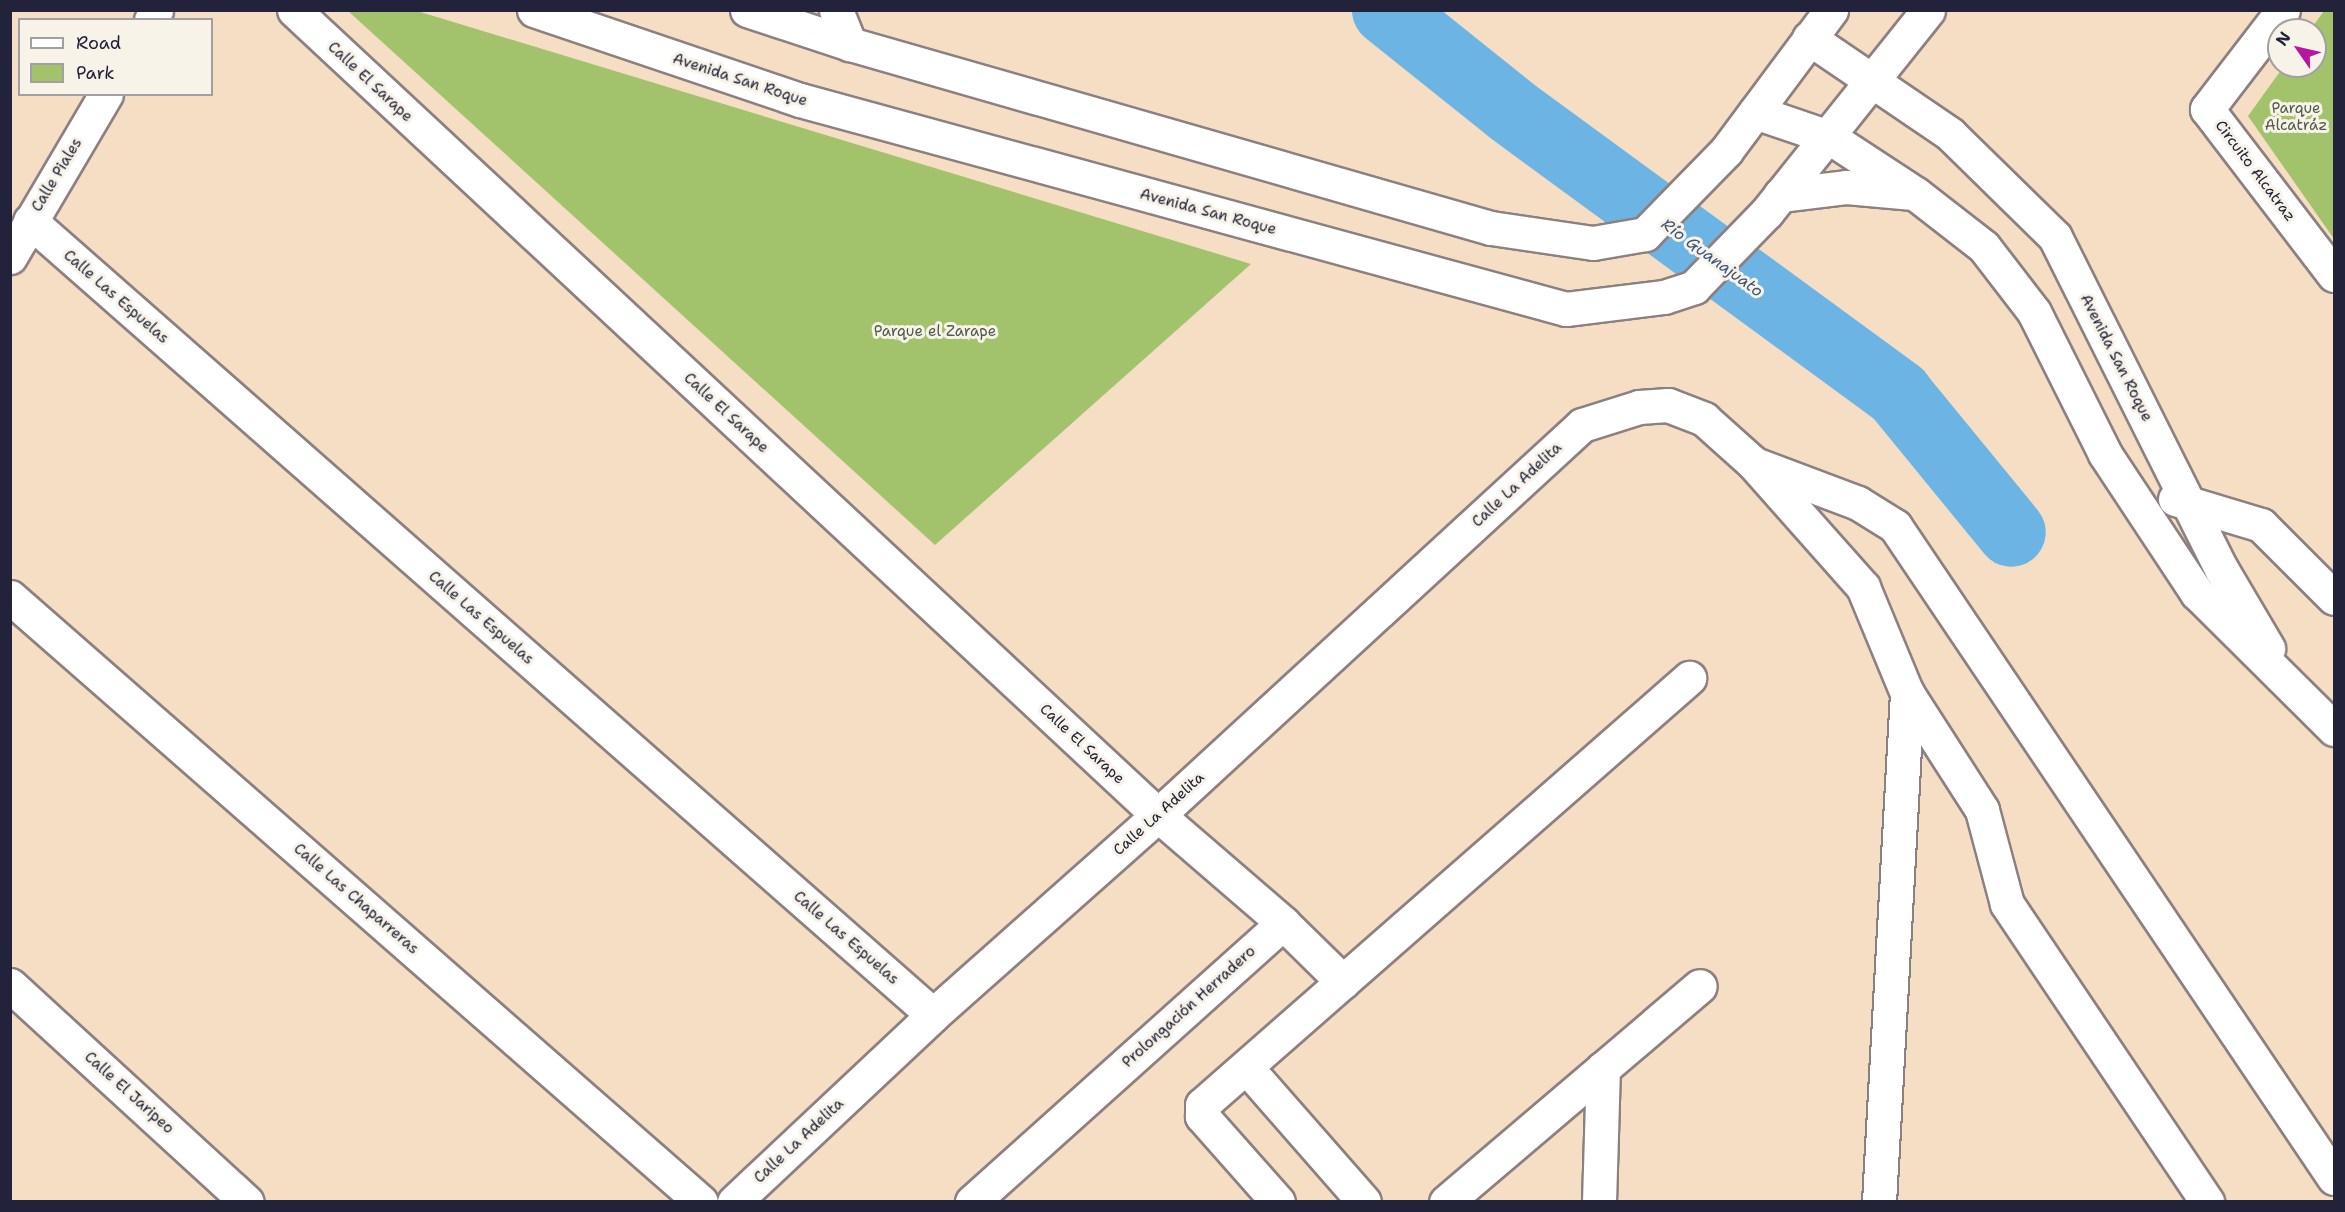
<!DOCTYPE html>
<meta charset="utf-8">
<style>
body{margin:0}
#map{position:relative;width:2345px;height:1212px;overflow:hidden;background:#f5dec4;font-family:"Shantell Sans",sans-serif}
div>[style]{position:absolute}
.green>*{inset:0;background:#a2c36c}
.river>*{height:69px;margin:-34.5px;padding:0 34.5px;transform-origin:34.5px;border-radius:34.5px;background:#6cb4e4}
.roads{filter:drop-shadow(2px 0 #8c8080) drop-shadow(-2px 0 #8c8080) drop-shadow(0 2px #8c8080) drop-shadow(0 -2px #8c8080)}
.minor>*{height:33px;margin:-16.5px;padding:0 16.5px;transform-origin:16.5px;border-radius:16.5px;background:#fff}
span{translate:-50% -50%;white-space:nowrap;text-align:center;line-height:1.15;-webkit-text-stroke:6px #f7f3e8;paint-order:stroke}
.street-label{font-size:15px;color:#22223b}
.park-label{font-size:15px;color:#4f5a4c}
.water-label{font-size:16px;color:#3c5576;font-style:italic}
.frame{position:absolute;inset:0;border:12px solid #22223b;pointer-events:none}
.legend{position:absolute;left:18px;top:18px;width:195px;height:78px;box-sizing:border-box;background:#f7f3e8;border:2px solid #a29fa3;margin:0;padding:8px 10px;list-style:none;font-size:18px;color:#22223b}
.legend li{display:flex;align-items:center;gap:12px;height:30px}
.legend b{width:30px;border:2px solid #a29fa3}
.north{position:absolute;left:2267px;top:18px;width:60px;height:60px;box-sizing:border-box;background:#f7f3e8;border:2px solid #a29fa3;border-radius:50%;rotate:304deg;font-size:16px;font-weight:700;line-height:24px;text-align:center;color:#22223b}
.north::after{content:'';display:block;margin:auto;width:21px;height:27px;background:#b5179e;clip-path:polygon(50% 0,100% 100%,50% 72%,0 100%)}
</style>
<div id="map">
<div class="green">
<div style="clip-path:polygon(348px 11px,417px 11px,1251px 264px,935px 545px)"></div>
<div style="clip-path:polygon(2324px 11px,2334px 11px,2334px 239px,2248px 116px,2284px 66px,2315px 66px,2315px 30px,2310px 30px)"></div>
</div>
<div class="river">
<div style="left:1386px;top:10px;width:161px;rotate:38.7deg"></div>
<div style="left:1512px;top:111px;width:479px;rotate:36.2deg"></div>
<div style="left:1898px;top:394px;width:178px;rotate:50.7deg"></div>
</div>
<div class="roads">
<div class="minor">
<div style="left:294px;top:10px;width:1181px;rotate:42.98deg"></div>
<div style="left:1158px;top:815px;width:165px;rotate:40.8deg"></div>
<div style="left:1283px;top:923px;width:418px;rotate:138.1deg"></div>
<div style="left:534px;top:10px;width:281px;rotate:18.7deg"></div>
<div style="left:800px;top:100px;width:794px;rotate:15.26deg"></div>
<div style="left:1566px;top:309px;width:99px;rotate:-7deg"></div>
<div style="left:1664px;top:297px;width:32px;rotate:-18deg"></div>
<div style="left:1694px;top:287px;width:105px;rotate:-45.8deg"></div>
<div style="left:1767px;top:212px;width:258px;rotate:-51.4deg"></div>
<div style="left:747px;top:10px;width:108px;rotate:18.3deg"></div>
<div style="left:850px;top:44px;width:667px;rotate:16.02deg"></div>
<div style="left:1491px;top:228px;width:103px;rotate:8.4deg"></div>
<div style="left:1593px;top:243px;width:53px;rotate:-9.8deg"></div>
<div style="left:1645px;top:234px;width:116px;rotate:-45.7deg"></div>
<div style="left:1726px;top:151px;width:176px;rotate:-53.3deg"></div>
<div style="left:836px;top:10px;width:37px;rotate:68deg"></div>
<div style="left:2283px;top:10px;width:125px;rotate:127.5deg"></div>
<div style="left:2207px;top:109px;width:209px;rotate:52.6deg"></div>
<div style="left:151px;top:20px;width:11px;rotate:-63deg"></div>
<div style="left:1809px;top:38px;width:171px;rotate:34.2deg"></div>
<div style="left:1950px;top:134px;width:147px;rotate:44.4deg"></div>
<div style="left:2055px;top:237px;width:373px;rotate:63.4deg"></div>
<div style="left:2222px;top:570px;width:91px;rotate:59.5deg"></div>
<div style="left:1755px;top:112px;width:78px;rotate:18.7deg"></div>
<div style="left:1829px;top:137px;width:104px;rotate:33.2deg"></div>
<div style="left:1916px;top:194px;width:86px;rotate:37.9deg"></div>
<div style="left:1984px;top:247px;width:82px;rotate:52.4deg"></div>
<div style="left:2034px;top:312px;width:159px;rotate:63.4deg"></div>
<div style="left:2105px;top:454px;width:167px;rotate:56.5deg"></div>
<div style="left:2197px;top:593px;width:193px;rotate:44.8deg"></div>
<div style="left:1780px;top:195px;width:66px;rotate:-6.9deg"></div>
<div style="left:1846px;top:187px;width:67px;rotate:5.1deg"></div>
<div style="left:30px;top:221px;width:1202px;rotate:41.32deg"></div>
<div style="left:10px;top:257px;width:189px;rotate:-59.5deg"></div>
<div style="left:1757px;top:465px;width:108px;rotate:20.6deg"></div>
<div style="left:1858px;top:503px;width:44px;rotate:31.9deg"></div>
<div style="left:1895px;top:526px;width:786px;rotate:56.05deg"></div>
<div style="left:2175px;top:499px;width:90px;rotate:16.8deg"></div>
<div style="left:2261px;top:525px;width:103px;rotate:45deg"></div>
<div style="left:10px;top:597px;width:918px;rotate:41.2deg"></div>
<div style="left:1283px;top:923px;width:84px;rotate:44.5deg"></div>
<div style="left:10px;top:985px;width:321px;rotate:42.5deg"></div>
<div style="left:1246px;top:1067px;width:179px;rotate:48.8deg"></div>
<div style="left:734px;top:1202px;width:273px;rotate:-43.2deg"></div>
<div style="left:933px;top:1015px;width:301px;rotate:-41.6deg"></div>
<div style="left:1158px;top:815px;width:576px;rotate:-42.61deg"></div>
<div style="left:1582px;top:425px;width:60px;rotate:-17.5deg"></div>
<div style="left:1639px;top:407px;width:29px;rotate:-4deg"></div>
<div style="left:1668px;top:405px;width:39px;rotate:21deg"></div>
<div style="left:1704px;top:419px;width:66px;rotate:41.9deg"></div>
<div style="left:1753px;top:463px;width:166px;rotate:48.4deg"></div>
<div style="left:1863px;top:587px;width:115px;rotate:67.5deg"></div>
<div style="left:1907px;top:693px;width:139px;rotate:57.3deg"></div>
<div style="left:1982px;top:810px;width:97px;rotate:75.1deg"></div>
<div style="left:2007px;top:904px;width:359px;rotate:56.1deg"></div>
<div style="left:1278px;top:1202px;width:115px;rotate:-131.5deg"></div>
<div style="left:1202px;top:1116px;width:11px;rotate:-90deg"></div>
<div style="left:1202px;top:1105px;width:648px;rotate:-41.24deg"></div>
<div style="left:1446px;top:1202px;width:333px;rotate:-40.4deg"></div>
<div style="left:1599px;top:1202px;width:134px;rotate:-88.3deg"></div>
<div style="left:1879px;top:1202px;width:510px;rotate:-86.85deg"></div>
</div>
</div>
<div class="street-label">
<span style="left:740px;top:80px;rotate:18deg">Avenida San Roque</span>
<span style="left:370px;top:82px;rotate:43deg">Calle El Sarape</span>
<span style="left:2255px;top:171px;rotate:53deg">Circuito Alcatraz</span>
<span style="left:57px;top:175px;rotate:-59deg">Calle Piales</span>
<span style="left:1208px;top:212px;rotate:15deg">Avenida San Roque</span>
<span style="left:116px;top:297px;rotate:41deg">Calle Las Espuelas</span>
<span style="left:2116px;top:358px;rotate:63deg">Avenida San Roque</span>
<span style="left:726px;top:413px;rotate:43deg">Calle El Sarape</span>
<span style="left:1517px;top:485px;rotate:-43deg">Calle La Adelita</span>
<span style="left:481px;top:618px;rotate:41deg">Calle Las Espuelas</span>
<span style="left:1082px;top:744px;rotate:43deg">Calle El Sarape</span>
<span style="left:1159px;top:814px;rotate:-42deg">Calle La Adelita</span>
<span style="left:356px;top:899px;rotate:41deg">Calle Las Chaparreras</span>
<span style="left:846px;top:938px;rotate:41deg">Calle Las Espuelas</span>
<span style="left:1189px;top:1007px;rotate:-42deg">Prolongación Herradero</span>
<span style="left:129px;top:1093px;rotate:42deg">Calle El Jaripeo</span>
<span style="left:799px;top:1141px;rotate:-43deg">Calle La Adelita</span>
</div>
<div class="park-label">
<span style="left:2296px;top:117px">Parque<br>Alcatráz</span>
<span style="left:935px;top:332px">Parque el Zarape</span>
</div>
<div class="water-label">
<span style="left:1712px;top:258px;rotate:36deg">Río Guanajuato</span>
</div>
<div class="frame"></div>
<ul class="legend">
<li><b style="height:8px;background:#fff"></b>Road</li>
<li><b style="height:16px;background:#a2c36c"></b>Park</li>
</ul>
<div class="north">N</div>
</div>
